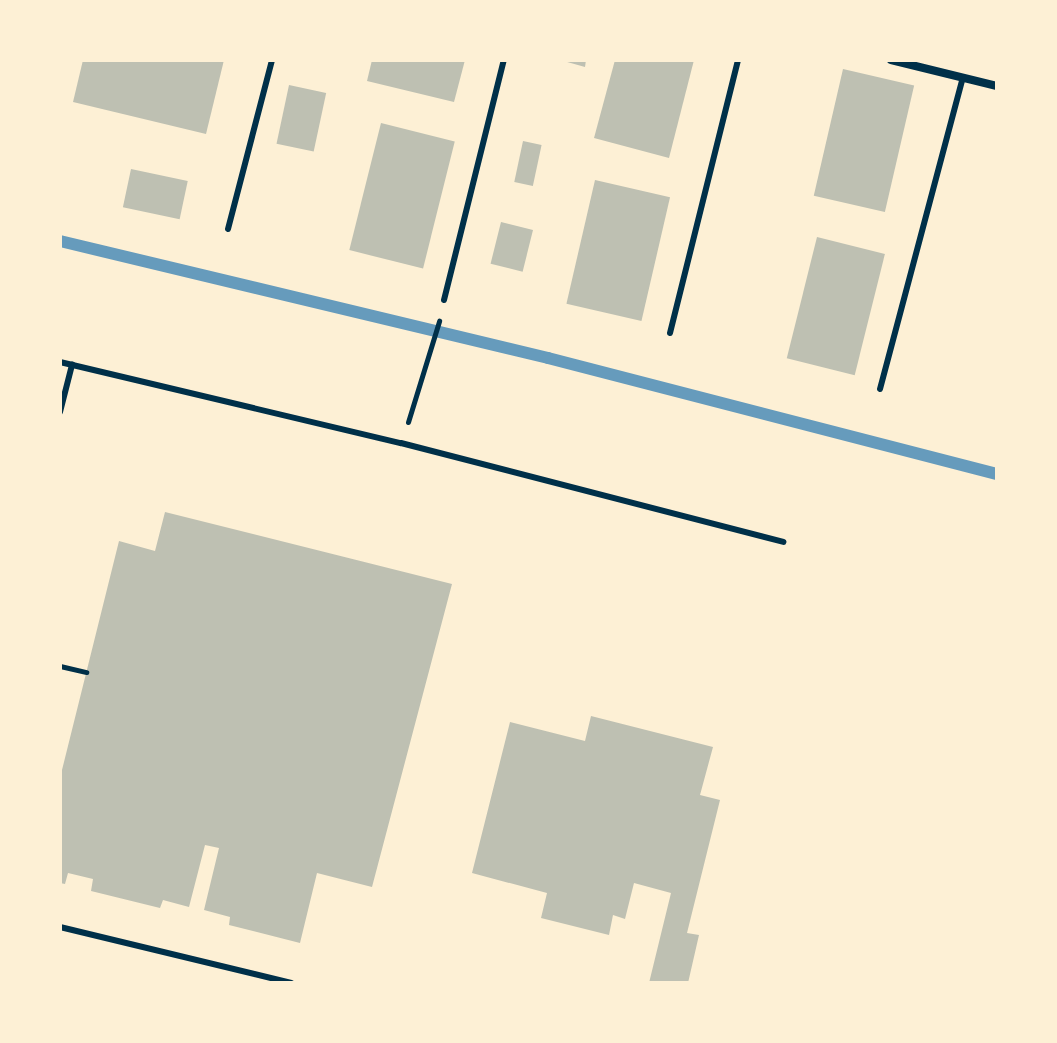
<!DOCTYPE html>
<style>
body{margin:0}
#map{position:relative;width:1057px;height:1043px;overflow:hidden;background:#fdf0d5;font-family:"PT Sans Narrow",sans-serif}
div>[style]{position:absolute}
.stream>*{height:12px;margin:-6px;padding:0 6px;transform-origin:6px;border-radius:6px;background:#669bbc}
.building>*{inset:0;background:#bec0b2;transform-origin:0 0}
.path>*{height:5px;margin:-2.5px;padding:0 2.5px;transform-origin:2.5px;border-radius:2.5px;background:#003049}
.service>*{height:6px;margin:-3px;padding:0 3px;transform-origin:3px;border-radius:3px;background:#003049}
.minor>*{height:8px;margin:-4px;padding:0 4px;transform-origin:4px;border-radius:4px;background:#003049}
span{translate:-50% -50%;white-space:nowrap;text-align:center;line-height:1.15;-webkit-text-stroke:6px #fdf0d5;paint-order:stroke}
.frame{position:absolute;inset:0;border:62px solid #fdf0d5;pointer-events:none}
</style>
<div id="map">
<div class="stream">
<div style="left:60px;top:241px;width:502px;rotate:13.48deg"></div>
<div style="left:548px;top:358px;width:464px;rotate:14.5deg"></div>
</div>
<div class="building">
<div style="clip-path:polygon(83px 60px,224px 60px,206px 134px,73px 102px)"></div>
<div style="clip-path:polygon(372px 60px,465px 60px,454px 102px,367px 81px)"></div>
<div style="clip-path:polygon(560px 60px,586px 60px,585px 67px)"></div>
<div style="clip-path:polygon(615px 60px,694px 60px,669px 158px,594px 138px)"></div>
<div style="left:843px;top:69px;width:73px;height:130px;rotate:13deg"></div>
<div style="left:289px;top:85px;width:38px;height:60px;rotate:12deg"></div>
<div style="left:381px;top:123px;width:76px;height:131px;rotate:14deg"></div>
<div style="left:523px;top:141px;width:19px;height:42px;rotate:12deg"></div>
<div style="left:131px;top:169px;width:58px;height:39px;rotate:12deg"></div>
<div style="left:595px;top:180px;width:77px;height:127px;rotate:13deg"></div>
<div style="left:501px;top:222px;width:33px;height:43px;rotate:14deg"></div>
<div style="left:817px;top:237px;width:70px;height:125px;rotate:14deg"></div>
<div style="clip-path:polygon(165px 512px,452px 584px,372px 887px,317px 873px,300px 943px,229px 925px,230px 917px,204px 910px,219px 848px,205px 845px,189px 907px,163px 900px,160px 908px,91px 891px,93px 879px,68px 873px,65px 884px,60px 883px,60px 778px,119px 541px,155px 551px)"></div>
<div style="clip-path:polygon(591px 716px,713px 747px,700px 795px,720px 800px,687px 933px,699px 935px,688px 983px,649px 983px,671px 893px,634px 883px,625px 919px,613px 915px,609px 935px,541px 918px,547px 893px,472px 873px,510px 722px,585px 741px)"></div>
</div>
<div class="path">
<div style="left:408px;top:422px;width:106px;rotate:-72.9deg"></div>
<div style="left:60px;top:666px;width:27px;rotate:13deg"></div>
</div>
<div class="service">
<div style="left:228px;top:229px;width:175px;rotate:-75.4deg"></div>
<div style="left:444px;top:300px;width:247px;rotate:-76deg"></div>
<div style="left:670px;top:333px;width:281px;rotate:-76deg"></div>
<div style="left:60px;top:362px;width:350px;rotate:13.4deg"></div>
<div style="left:401px;top:443px;width:395px;rotate:14.5deg"></div>
<div style="left:880px;top:389px;width:322px;rotate:-75.1deg"></div>
<div style="left:60px;top:412px;width:49px;rotate:-75.7deg"></div>
<div style="left:60px;top:927px;width:238px;rotate:13.6deg"></div>
</div>
<div class="minor">
<div style="left:891px;top:60px;width:109px;rotate:13.8deg"></div>
</div>
<div class="frame"></div>
</div>
